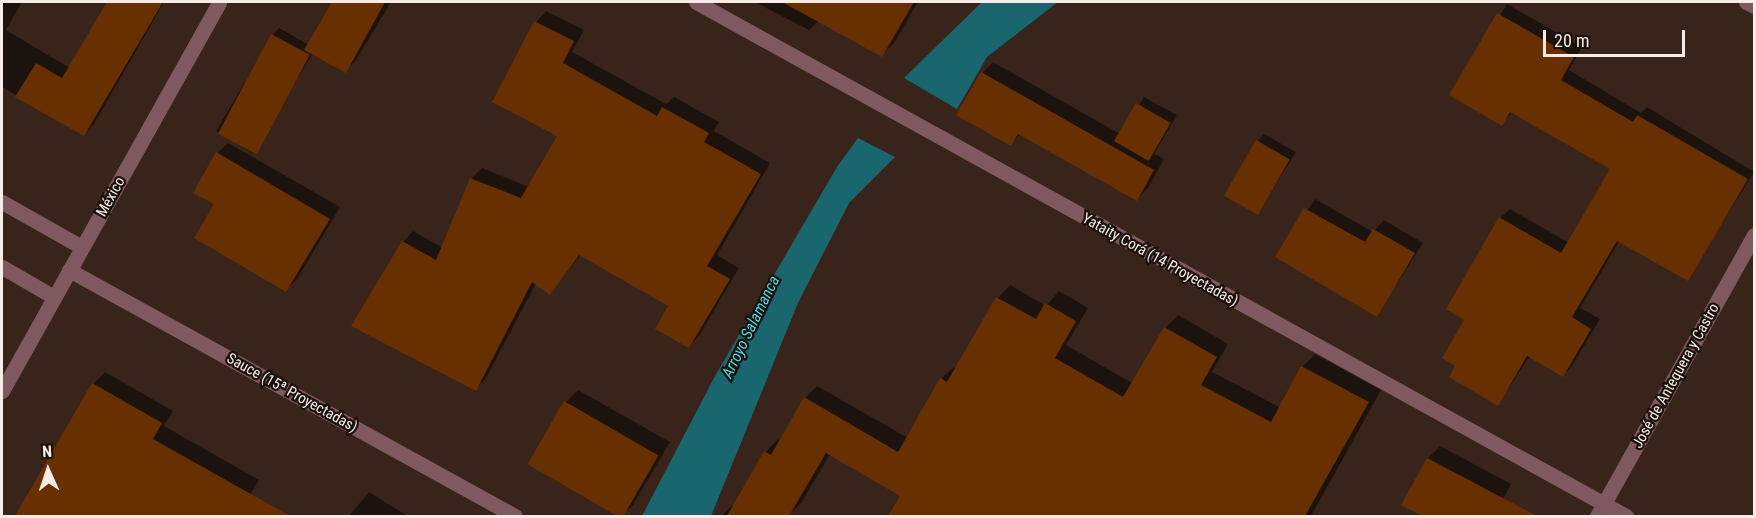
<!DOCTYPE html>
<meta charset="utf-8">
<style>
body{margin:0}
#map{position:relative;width:1756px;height:518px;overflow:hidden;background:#38241b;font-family:"Roboto Condensed",sans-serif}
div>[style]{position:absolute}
.water>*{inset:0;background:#1a666e}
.shadow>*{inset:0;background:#0007}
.building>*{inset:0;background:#683000;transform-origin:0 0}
.minor>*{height:15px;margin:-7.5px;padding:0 7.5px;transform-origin:7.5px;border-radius:7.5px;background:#80585f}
span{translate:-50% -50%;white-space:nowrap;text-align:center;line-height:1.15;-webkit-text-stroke:4.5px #19100c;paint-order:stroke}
.street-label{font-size:15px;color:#f9ebe5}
.water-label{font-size:16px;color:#4bd9e8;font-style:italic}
.frame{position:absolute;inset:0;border:3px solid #f9ebe5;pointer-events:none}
.north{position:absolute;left:18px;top:440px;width:60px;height:60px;-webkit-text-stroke:4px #19100c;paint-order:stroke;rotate:357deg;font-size:16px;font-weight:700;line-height:24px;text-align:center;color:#f9ebe5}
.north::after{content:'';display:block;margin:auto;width:21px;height:27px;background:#f9ebe5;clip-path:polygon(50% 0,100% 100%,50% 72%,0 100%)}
.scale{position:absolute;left:1543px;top:30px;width:142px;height:27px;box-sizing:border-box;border:3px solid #f9ebe5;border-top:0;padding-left:8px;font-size:18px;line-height:21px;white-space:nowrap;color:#f9ebe5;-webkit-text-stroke:4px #19100c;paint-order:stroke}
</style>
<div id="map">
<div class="water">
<div style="clip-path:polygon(982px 2px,1058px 2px,987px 57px,957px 109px,904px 78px)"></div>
<div style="clip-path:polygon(858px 138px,895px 157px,849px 203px,798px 303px,711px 516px,642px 516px,715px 376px,837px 167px)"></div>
</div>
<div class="shadow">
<div style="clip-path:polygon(2px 2px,22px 2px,6px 30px,70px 68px,109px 2px,164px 2px,94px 124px,84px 134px,2px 87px)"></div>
<div style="clip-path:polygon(334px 2px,391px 2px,356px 60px,345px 71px,313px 53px,252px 153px,216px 131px,273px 35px,279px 28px,309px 45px)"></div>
<div style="clip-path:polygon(755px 2px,918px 2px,894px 43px,882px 55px,819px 20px,809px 30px)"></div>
<div style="clip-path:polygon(1507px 4px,1582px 47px,1569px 70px,1641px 113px,1647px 107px,1754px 172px,1687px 279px,1620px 240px,1580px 308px,1600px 319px,1572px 366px,1563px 375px,1530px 356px,1498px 404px,1466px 319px,1500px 218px,1510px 209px,1569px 243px,1612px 168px,1513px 111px,1502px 124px,1451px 95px)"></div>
<div style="clip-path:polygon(546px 11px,584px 30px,572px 52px,666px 104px,674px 97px,719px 122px,714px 131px,770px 163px,717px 255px,739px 268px,699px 336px,689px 347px,670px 306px,581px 254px,550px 293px,536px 283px,486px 378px,476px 389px,403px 242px,413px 231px,443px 248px,471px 179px,482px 168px,529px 187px,559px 135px,494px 101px,536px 22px)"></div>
<div style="clip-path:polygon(993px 62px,1120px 134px,1144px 97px,1177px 115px,1154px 154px,1164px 159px,1148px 188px,1137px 199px,1021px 134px,1010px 144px,982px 73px)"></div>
<div style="clip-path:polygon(1264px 134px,1296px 152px,1257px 214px,1258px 141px)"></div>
<div style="clip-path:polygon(228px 143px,340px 207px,297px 279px,286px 290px,217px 153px)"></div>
<div style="clip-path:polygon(1315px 199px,1373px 232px,1384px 220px,1423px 243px,1377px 315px,1277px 257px)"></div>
<div style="clip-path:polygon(1010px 285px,1046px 306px,1059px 291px,1088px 308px,1066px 345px,1132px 383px,1165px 328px,1178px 315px,1228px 344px,1212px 372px,1281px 408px,1302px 367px,1315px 354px,1381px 390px,1311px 516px,890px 516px,902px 496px,830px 454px,801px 503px,789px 515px,783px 511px,780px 516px,721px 516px,738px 500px,766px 452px,778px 439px,781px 441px,805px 398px,817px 386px,908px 438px,941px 379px,954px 367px,957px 369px,998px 298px)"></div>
<div style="clip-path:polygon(105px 372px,173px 411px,164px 426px,259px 480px,237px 516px,16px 516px,93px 384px)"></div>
<div style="clip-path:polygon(578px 390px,670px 442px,633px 505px,621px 516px,530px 464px,566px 402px)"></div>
<div style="clip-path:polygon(1440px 446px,1511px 484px,1494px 516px,1425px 516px,1403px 505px,1428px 458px)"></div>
<div style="clip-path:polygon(369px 492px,406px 515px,405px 516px,349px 516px)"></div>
</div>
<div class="building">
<div style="clip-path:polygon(107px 2px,163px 2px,84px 136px,15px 97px,36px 63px,62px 78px)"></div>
<div style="clip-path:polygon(332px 2px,385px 2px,346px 73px,304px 50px)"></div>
<div style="clip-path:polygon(782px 2px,914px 2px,882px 57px)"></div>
<div style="clip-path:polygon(1497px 13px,1574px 57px,1561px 80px,1633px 122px,1637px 115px,1748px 179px,1688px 281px,1617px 241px,1572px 317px,1591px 329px,1563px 377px,1527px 356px,1498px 406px,1449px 377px,1455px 366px,1442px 358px,1464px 320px,1446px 309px,1499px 217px,1561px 253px,1610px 169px,1510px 112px,1502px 126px,1449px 95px)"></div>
<div style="clip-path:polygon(534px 21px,574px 41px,563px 63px,657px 116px,662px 107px,709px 133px,704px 142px,761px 174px,707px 266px,730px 279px,689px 348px,655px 329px,668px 306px,579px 255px,550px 295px,532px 282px,476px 391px,351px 326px,402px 241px,436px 260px,470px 178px,521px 198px,557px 136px,492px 102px)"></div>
<div style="left:271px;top:34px;width:44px;height:113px;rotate:28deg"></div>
<div style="clip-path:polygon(981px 72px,1154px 170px,1137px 201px,1018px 134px,1011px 146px,956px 115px)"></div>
<div style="left:1136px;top:103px;width:40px;height:44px;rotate:30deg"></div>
<div style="left:1256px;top:140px;width:39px;height:64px;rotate:30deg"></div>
<div style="clip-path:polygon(216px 152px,330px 219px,286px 292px,194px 238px,214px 204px,193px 193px)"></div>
<div style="clip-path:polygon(1304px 208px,1365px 242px,1373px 229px,1415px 253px,1377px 317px,1275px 257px)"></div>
<div style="clip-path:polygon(996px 297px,1036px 319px,1045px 303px,1076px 321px,1055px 358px,1123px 397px,1164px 327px,1217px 357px,1201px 385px,1271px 422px,1301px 366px,1369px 402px,1305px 516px,888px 516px,900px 496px,826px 453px,789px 516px,727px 516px,764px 451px,771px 455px,804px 397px,898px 452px,940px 378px,947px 382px)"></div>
<div style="clip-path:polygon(92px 383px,162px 423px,153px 439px,290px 516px,15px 516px)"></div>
<div style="left:564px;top:401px;width:109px;height:73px;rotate:30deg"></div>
<div style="clip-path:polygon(1427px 458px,1537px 516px,1422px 516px,1401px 505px)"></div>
</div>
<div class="minor">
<div style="left:696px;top:2px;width:1063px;rotate:28.93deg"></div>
<div style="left:1746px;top:2px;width:9px;rotate:27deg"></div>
<div style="left:2px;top:202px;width:92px;rotate:29.4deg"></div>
<div style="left:2px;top:267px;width:60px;rotate:30deg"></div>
<div style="left:69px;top:270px;width:509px;rotate:28.88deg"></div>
<div style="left:2px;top:391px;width:445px;rotate:-60.8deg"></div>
<div style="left:1597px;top:516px;width:322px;rotate:-60.8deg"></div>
</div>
<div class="street-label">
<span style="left:111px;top:197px;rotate:-61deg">México</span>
<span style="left:1160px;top:260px;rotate:29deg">Yataity Corá (14 Proyectadas)</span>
<span style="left:1676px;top:376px;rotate:-61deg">José de Antequera y Castro</span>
<span style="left:292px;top:393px;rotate:29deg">Sauce (15ª Proyectadas)</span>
</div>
<div class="water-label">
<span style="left:751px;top:327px;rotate:-64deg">Arroyo Salamanca</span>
</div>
<div class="frame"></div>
<div class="north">N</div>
<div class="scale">20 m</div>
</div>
